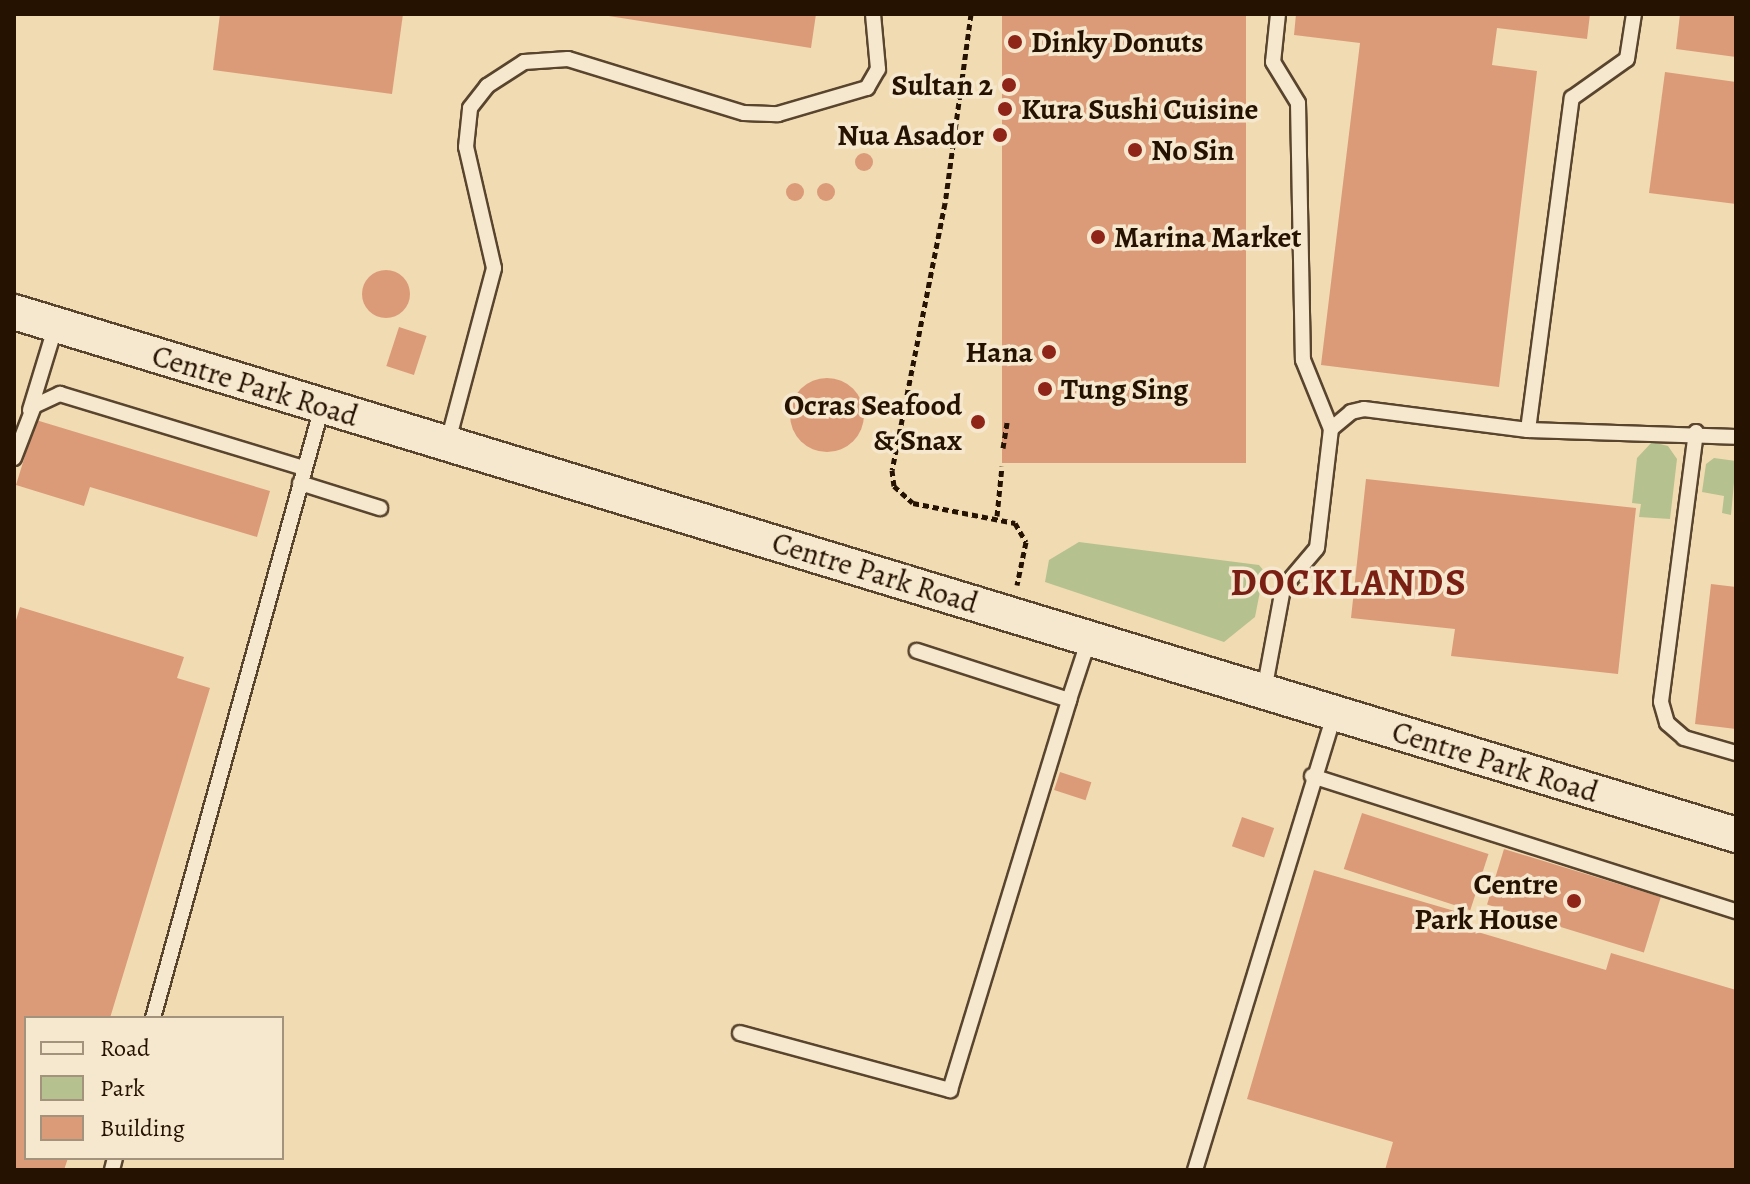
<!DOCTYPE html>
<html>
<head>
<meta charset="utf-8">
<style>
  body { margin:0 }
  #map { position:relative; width:1750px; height:1184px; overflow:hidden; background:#f1dbb3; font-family:Alegreya,serif }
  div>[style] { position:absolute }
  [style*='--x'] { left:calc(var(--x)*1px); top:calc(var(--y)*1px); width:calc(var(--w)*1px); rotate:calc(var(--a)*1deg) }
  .green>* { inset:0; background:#b6c190 }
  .building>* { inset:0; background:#db9b78; transform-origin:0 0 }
  .round { border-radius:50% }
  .path>* { height:5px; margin-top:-2.5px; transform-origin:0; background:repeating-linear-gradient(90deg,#261201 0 6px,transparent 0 10px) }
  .roads { filter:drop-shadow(2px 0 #59442e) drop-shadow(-2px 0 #59442e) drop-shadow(0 2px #59442e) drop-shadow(0 -2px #59442e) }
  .service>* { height:14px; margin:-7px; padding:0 7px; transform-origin:7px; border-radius:7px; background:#f6e8ce }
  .tertiary>* { height:34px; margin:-17px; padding:0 17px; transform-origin:17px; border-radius:17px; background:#f6e8ce }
  .dots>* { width:22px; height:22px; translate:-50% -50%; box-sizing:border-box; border:4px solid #f6e8ce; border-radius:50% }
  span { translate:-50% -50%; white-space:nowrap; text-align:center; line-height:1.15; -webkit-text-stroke:7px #f6e8ce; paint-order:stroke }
  .poi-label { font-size:30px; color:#261201; font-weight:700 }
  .left { translate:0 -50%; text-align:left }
  .right { translate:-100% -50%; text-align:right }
  .street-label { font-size:30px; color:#261201 }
  .district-label { font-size:38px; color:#7a1f14; font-weight:700; letter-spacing:2px }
  .frame { position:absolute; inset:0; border:16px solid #261201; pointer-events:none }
  .legend { position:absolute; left:24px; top:1016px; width:260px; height:144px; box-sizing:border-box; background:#f6e8ce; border:2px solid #a3927c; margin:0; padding:10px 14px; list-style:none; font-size:24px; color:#261201 }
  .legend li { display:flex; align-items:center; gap:16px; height:40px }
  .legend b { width:40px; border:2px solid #a3927c }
</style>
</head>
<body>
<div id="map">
  <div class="green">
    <i style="clip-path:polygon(1652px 442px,1668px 446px,1677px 459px,1670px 519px,1639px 517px,1641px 504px,1632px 503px,1637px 458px)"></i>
    <i style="clip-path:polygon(1714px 458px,1736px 461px,1731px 515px,1722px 513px,1724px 496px,1702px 492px,1706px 464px)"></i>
    <i style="clip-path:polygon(1079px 542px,1259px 565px,1264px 571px,1255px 617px,1224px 642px,1045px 582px,1049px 560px)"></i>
  </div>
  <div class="building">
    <i style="clip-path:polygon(220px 14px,403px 14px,392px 94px,213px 70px)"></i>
    <i style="clip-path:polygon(596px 14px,816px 14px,811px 48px)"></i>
    <i style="left:1002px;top:14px;width:244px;height:449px"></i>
    <i style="clip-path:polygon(1296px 14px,1590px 14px,1587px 39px,1497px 28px,1492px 65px,1537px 71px,1499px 387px,1321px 365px,1360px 43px,1294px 35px)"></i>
    <i style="clip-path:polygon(1680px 14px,1736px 14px,1736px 57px,1676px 49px)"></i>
    <i style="clip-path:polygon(1665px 72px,1736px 82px,1736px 204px,1649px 193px)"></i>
    <i class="round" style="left:861px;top:129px;width:18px;height:18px"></i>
    <i class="round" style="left:855px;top:153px;width:18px;height:18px"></i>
    <i class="round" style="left:817px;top:183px;width:18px;height:18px"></i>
    <i class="round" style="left:786px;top:183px;width:18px;height:18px"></i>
    <i class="round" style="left:362px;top:270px;width:48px;height:48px"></i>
    <i style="left:399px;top:327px;width:29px;height:41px;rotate:18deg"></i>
    <i class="round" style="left:790px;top:378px;width:74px;height:74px"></i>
    <i style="clip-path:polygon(36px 420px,270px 491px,257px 537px,90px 487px,84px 506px,16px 485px)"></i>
    <i style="clip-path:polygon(1366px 479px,1636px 508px,1618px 674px,1451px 656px,1455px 629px,1351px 618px)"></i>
    <i style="clip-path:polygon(1711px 584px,1736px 587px,1736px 729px,1695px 724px)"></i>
    <i style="clip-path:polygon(20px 607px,184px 657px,177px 678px,210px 688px,110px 1018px,26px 1018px,26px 1158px,68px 1158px,64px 1170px,14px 1169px,14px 627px)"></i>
    <i style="left:1060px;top:772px;width:33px;height:19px;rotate:18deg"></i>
    <i style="left:1362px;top:813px;width:133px;height:59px;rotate:18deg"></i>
    <i style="left:1242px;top:817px;width:34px;height:31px;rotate:19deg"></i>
    <i style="left:1504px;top:849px;width:164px;height:58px;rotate:17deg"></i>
    <i style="clip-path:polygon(1314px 870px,1458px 912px,1454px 925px,1606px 970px,1611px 953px,1736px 990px,1736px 1170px,1385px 1170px,1393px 1142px,1247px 1099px)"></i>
  </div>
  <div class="path">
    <i style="--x:971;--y:14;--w:191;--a:97.8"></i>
    <i style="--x:945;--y:203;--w:272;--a:101.2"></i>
    <i style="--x:892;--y:470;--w:16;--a:83"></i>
    <i style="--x:894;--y:486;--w:25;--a:42"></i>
    <i style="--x:913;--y:503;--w:104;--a:11.1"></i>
    <i style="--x:1015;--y:523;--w:22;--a:60"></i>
    <i style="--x:1026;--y:542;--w:44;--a:101.8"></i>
    <i style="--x:1003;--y:448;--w:26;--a:-81"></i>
    <i style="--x:997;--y:516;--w:50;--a:-84.3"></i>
  </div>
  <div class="roads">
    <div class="service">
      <i style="--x:1278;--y:14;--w:48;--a:95.9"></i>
      <i style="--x:1273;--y:62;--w:48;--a:58.6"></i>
      <i style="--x:1298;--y:103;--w:257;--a:88.9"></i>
      <i style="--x:1303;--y:360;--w:74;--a:67.9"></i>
      <i style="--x:1331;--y:429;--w:26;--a:-40"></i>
      <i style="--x:1351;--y:412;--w:13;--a:-13"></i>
      <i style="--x:1364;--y:409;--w:165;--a:7.3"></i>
      <i style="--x:1528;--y:430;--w:335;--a:-82.5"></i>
      <i style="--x:1572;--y:98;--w:67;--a:-35.3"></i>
      <i style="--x:1627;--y:59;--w:46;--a:-81.2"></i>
      <i style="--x:30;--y:410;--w:89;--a:-73"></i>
      <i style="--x:1528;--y:430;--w:208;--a:1.9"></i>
      <i style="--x:1696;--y:432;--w:272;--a:97.4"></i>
      <i style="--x:1661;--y:702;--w:22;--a:74"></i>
      <i style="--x:1667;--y:723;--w:23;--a:41"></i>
      <i style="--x:1684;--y:738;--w:54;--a:16.1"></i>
      <i style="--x:447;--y:445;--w:183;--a:-75.1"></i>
      <i style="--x:494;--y:268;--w:124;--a:-103"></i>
      <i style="--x:466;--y:147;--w:39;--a:-84"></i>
      <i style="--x:470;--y:108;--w:28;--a:-52"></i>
      <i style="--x:487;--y:86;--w:44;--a:-33"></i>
      <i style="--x:524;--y:62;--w:44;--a:-3.9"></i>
      <i style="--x:568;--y:59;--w:184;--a:17.1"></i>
      <i style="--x:744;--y:113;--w:34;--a:2"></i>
      <i style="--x:778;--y:114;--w:93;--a:-16.3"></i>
      <i style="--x:867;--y:88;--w:22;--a:-60"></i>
      <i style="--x:878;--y:69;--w:55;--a:-95.2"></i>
      <i style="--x:14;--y:458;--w:56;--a:-69"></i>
      <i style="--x:34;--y:406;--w:29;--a:-25"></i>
      <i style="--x:60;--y:394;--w:255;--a:16.9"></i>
      <i style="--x:300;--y:483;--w:84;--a:17.4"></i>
      <i style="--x:1264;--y:691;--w:105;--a:-79.5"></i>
      <i style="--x:1283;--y:588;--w:52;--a:-49.6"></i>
      <i style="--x:1317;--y:548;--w:120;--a:-83.3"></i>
      <i style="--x:1069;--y:700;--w:64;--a:-71.8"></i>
      <i style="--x:1312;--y:776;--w:445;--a:17.7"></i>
      <i style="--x:153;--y:1018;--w:634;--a:-74.54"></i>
      <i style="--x:740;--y:1033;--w:218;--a:15.2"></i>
      <i style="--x:950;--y:1090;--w:408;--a:-73"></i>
      <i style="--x:1069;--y:700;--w:160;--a:-162.1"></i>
      <i style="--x:112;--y:1170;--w:12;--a:-76"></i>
      <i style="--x:1195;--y:1170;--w:477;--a:-73"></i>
    </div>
    <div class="tertiary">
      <i style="--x:14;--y:312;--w:1800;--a:16.89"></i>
    </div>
  </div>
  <div class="dots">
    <i style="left:1015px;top:42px;background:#8f2418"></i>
    <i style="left:1009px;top:85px;background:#8f2418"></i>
    <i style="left:1005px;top:109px;background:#8f2418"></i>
    <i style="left:1000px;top:135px;background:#8f2418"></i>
    <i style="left:1135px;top:150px;background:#8f2418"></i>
    <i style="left:1098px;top:237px;background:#8f2418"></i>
    <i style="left:1049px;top:352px;background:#8f2418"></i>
    <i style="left:1045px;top:389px;background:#8f2418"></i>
    <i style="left:978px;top:422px;background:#8f2418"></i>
    <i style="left:1574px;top:901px;background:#8f2418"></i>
  </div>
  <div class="poi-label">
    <span class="left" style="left:1031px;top:42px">Dinky Donuts</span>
    <span class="right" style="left:993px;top:85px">Sultan 2</span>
    <span class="left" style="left:1021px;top:109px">Kura Sushi Cuisine</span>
    <span class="right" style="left:984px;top:135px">Nua Asador</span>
    <span class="left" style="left:1151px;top:150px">No Sin</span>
    <span class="left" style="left:1114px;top:237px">Marina Market</span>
    <span class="right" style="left:1033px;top:352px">Hana</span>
    <span class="left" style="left:1061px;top:389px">Tung Sing</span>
    <span class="right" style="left:962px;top:422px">Ocras Seafood<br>&amp; Snax</span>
    <span class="right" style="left:1558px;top:901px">Centre<br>Park House</span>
  </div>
  <div class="street-label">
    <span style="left:255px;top:386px;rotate:17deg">Centre Park Road</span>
    <span style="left:875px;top:573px;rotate:17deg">Centre Park Road</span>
    <span style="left:1495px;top:762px;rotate:17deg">Centre Park Road</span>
  </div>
  <div class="district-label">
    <span style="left:1349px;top:583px">DOCKLANDS</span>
  </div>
  <div class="frame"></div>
  <ul class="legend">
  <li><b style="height:10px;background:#f6e8ce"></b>Road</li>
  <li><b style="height:22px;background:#b6c190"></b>Park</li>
  <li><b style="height:22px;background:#db9b78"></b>Building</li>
  </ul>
</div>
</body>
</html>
